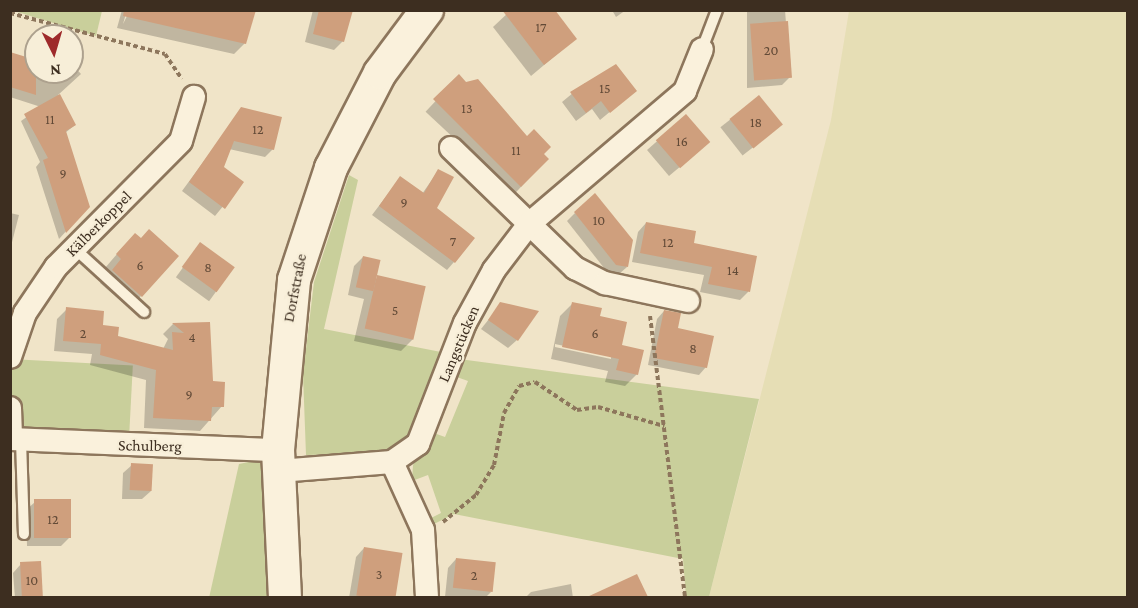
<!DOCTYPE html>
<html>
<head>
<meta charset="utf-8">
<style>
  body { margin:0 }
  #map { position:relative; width:1138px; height:608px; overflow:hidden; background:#f0e4c8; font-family:"Crimson Pro",serif }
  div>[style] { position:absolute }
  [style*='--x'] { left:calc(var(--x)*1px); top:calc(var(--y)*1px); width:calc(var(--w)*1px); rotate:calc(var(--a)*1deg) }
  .farmland>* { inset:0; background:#e6deb5 }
  .green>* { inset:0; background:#c9cf9b; transform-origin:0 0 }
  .shadow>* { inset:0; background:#0003; transform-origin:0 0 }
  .building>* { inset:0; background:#cf9f7d; transform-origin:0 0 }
  .path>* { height:4px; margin-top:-2px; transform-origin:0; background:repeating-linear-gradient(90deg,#8d765c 0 4.5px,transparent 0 7.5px) }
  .roads { filter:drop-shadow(2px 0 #8d765c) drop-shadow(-2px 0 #8d765c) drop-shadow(0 2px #8d765c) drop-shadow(0 -2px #8d765c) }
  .lane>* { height:10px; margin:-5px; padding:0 5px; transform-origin:5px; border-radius:5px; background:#faf1dc }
  .street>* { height:22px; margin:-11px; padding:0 11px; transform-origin:11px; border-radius:11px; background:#faf1dc }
  .secondary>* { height:32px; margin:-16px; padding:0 16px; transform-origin:16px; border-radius:16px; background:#faf1dc }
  span { translate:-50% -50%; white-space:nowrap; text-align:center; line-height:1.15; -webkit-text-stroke:4.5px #f7eed8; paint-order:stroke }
  .number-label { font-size:14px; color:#624a37 }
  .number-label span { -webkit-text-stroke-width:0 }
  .street-label { font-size:16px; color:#3d2e20 }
  .frame { position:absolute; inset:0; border:12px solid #3d2e20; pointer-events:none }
  .north { position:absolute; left:24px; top:24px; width:60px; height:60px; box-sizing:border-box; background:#f7eed8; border:2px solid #ada18e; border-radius:50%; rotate:175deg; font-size:16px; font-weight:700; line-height:24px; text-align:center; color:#3d2e20 }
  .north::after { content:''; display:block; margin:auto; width:21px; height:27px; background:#9e2a2b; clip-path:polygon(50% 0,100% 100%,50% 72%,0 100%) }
</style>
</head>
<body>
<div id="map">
  <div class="farmland">
    <i style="clip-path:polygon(849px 11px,1127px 11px,1127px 597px,709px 597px,831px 120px)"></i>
  </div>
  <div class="green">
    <i style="clip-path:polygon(11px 10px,102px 10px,102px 11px,96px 36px)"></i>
    <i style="clip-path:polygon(349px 175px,358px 180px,324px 329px,441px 352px,412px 437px,390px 453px,306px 455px,303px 374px,314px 282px)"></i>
    <i style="left:10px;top:359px;width:123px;height:80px;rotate:3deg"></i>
    <i style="clip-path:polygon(459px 359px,759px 399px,709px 597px,686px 597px,683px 559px,454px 514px,430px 526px,427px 520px,441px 513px,428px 475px,412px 481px,413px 465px,431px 432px,445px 437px,468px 381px,454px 376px)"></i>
    <i style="clip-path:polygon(264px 459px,274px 597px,209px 598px,239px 464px)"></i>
  </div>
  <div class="shadow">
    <i style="clip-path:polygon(122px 10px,127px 10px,123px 24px,130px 10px,245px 43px,234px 54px,117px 28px)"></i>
    <i style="clip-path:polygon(313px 10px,351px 10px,343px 41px,334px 50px,305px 42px)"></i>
    <i style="clip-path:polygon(511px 10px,575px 39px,531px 76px,493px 27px)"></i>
    <i style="clip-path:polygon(612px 10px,626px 10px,616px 17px)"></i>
    <i style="clip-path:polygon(747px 10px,785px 10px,790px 77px,782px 85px,747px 88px)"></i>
    <i style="clip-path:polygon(36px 40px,36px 72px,72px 72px,72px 64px,81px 74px,58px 95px,75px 125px,65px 133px,88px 207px,59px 239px,36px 167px,40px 162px,21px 121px,41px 107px,10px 97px,10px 53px,30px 60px)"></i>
    <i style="left:459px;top:76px;width:121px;height:49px;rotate:43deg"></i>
    <i style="clip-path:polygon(585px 83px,588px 88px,635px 91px,600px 120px,592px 109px,576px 121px,562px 102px)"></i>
    <i style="left:759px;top:97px;width:36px;height:49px;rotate:52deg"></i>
    <i style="clip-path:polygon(242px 109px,273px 149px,265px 157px,229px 149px,222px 168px,242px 183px,215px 216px,182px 191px)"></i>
    <i style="clip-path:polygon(686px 116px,700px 150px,669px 176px,647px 150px)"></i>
    <i style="clip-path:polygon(438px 171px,435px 209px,454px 262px,447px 270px,372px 215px,400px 178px,422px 194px)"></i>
    <i style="clip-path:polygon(10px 213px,19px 215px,10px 250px)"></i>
    <i style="clip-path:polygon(575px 213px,627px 267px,619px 274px,608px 273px,567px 221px)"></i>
    <i style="clip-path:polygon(646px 223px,692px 244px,756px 257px,748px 292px,740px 300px,700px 292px,704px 275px,632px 262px,638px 232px)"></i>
    <i style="left:200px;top:244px;width:41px;height:41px;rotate:36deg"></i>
    <i style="clip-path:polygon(123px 247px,141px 296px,129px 308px,100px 283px,110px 272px,105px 268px)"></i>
    <i style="clip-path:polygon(363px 257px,413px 339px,401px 351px,354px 341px,364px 299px,348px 295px,354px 266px)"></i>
    <i style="clip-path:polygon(501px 304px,517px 340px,508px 348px,481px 329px)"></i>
    <i style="clip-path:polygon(evenodd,572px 304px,598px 317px,620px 346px,637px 374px,625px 386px,605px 382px,608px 371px,551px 359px,560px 316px,572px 304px,555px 344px,611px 356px,611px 359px,555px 347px,555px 344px)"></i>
    <i style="clip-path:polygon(67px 309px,117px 337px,163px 349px,168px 339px,163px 334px,173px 324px,209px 323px,211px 383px,222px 406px,200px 431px,144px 428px,146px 380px,90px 365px,92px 354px,54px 351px,57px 319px)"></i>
    <i style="clip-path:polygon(664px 311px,706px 367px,699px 375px,648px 365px,657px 319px)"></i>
    <i style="clip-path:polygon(132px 465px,151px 491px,142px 499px,122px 499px,123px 473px)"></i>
    <i style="clip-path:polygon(35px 502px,70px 537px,61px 546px,27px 546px,26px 510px)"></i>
    <i style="clip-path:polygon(364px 548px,401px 554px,393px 598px,349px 598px,356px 557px)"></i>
    <i style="clip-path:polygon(456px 559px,491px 592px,485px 598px,445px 597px,448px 568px)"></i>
    <i style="clip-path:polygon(39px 563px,42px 598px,15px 598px,13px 573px,21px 564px)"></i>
    <i style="clip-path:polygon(636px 576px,646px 598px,591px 598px)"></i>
    <i style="clip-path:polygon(571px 584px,573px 598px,525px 598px,531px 592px)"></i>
  </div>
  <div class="building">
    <i style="clip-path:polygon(124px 10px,256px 10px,246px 44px,123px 16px)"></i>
    <i style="clip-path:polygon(319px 10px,353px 10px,344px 42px,313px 34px)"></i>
    <i style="clip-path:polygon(502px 10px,555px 10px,577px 39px,544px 65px)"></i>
    <i style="left:788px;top:21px;width:57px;height:38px;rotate:86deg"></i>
    <i style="clip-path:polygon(10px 52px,36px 60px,36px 95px,10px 87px)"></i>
    <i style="clip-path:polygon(616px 64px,637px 91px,610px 113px,601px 101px,586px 113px,570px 92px)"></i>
    <i style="clip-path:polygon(459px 74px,466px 82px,478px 79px,527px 136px,534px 129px,551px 147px,544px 154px,549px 159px,521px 187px,433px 99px)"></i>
    <i style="clip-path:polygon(60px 94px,76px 125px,66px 131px,90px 207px,66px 233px,43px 160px,48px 158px,24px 114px)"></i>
    <i style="left:759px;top:95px;width:38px;height:38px;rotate:51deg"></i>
    <i style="clip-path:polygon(241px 107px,282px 117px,274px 150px,234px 141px,224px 167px,244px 182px,225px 209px,189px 182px)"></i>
    <i style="left:686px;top:114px;width:37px;height:40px;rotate:49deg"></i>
    <i style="clip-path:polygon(438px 169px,454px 177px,437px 208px,475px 238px,455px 263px,379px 206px,400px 176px,424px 193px)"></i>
    <i style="clip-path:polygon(595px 193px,633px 240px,628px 267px,616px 265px,574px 212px)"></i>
    <i style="clip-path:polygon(646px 222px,696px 231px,694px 243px,757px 256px,750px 292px,708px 284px,712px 267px,640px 253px)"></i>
    <i style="clip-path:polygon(149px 229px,179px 256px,142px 297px,112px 270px,121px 259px,116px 254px,135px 233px,141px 238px)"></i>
    <i style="left:200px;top:242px;width:43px;height:31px;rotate:36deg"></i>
    <i style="left:363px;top:256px;width:18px;height:32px;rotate:13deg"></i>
    <i style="left:377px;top:275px;width:50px;height:55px;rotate:13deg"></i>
    <i style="clip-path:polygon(500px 302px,539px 311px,518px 341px,488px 320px)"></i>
    <i style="clip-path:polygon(572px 302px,602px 308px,600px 316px,627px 322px,622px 345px,644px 350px,638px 375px,616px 370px,619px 359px,562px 347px)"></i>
    <i style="clip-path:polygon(66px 307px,104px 311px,103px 325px,119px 327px,118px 336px,173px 350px,172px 332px,184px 333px,172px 323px,210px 322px,213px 381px,225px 382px,224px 407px,212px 407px,211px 421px,153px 418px,156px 370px,100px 355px,101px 344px,63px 341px)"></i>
    <i style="clip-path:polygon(664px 310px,681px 313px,678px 328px,714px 336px,707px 368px,654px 358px)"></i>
    <i style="left:131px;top:463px;width:22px;height:27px;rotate:3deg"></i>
    <i style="left:71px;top:499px;width:39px;height:37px;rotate:90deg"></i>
    <i style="left:364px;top:547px;width:39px;height:49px;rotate:9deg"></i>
    <i style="left:456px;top:558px;width:40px;height:30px;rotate:6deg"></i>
    <i style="left:41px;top:561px;width:36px;height:21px;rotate:87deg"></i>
    <i style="clip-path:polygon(637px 574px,648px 597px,587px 597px)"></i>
  </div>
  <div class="path">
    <i style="--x:10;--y:13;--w:160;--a:14.8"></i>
    <i style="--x:165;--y:54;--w:30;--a:56"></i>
    <i style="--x:650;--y:316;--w:284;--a:82.9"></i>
    <i style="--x:443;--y:522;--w:43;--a:-39.3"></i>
    <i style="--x:476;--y:495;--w:35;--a:-59"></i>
    <i style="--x:494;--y:465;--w:53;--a:-79.1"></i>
    <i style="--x:504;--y:413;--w:31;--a:-61"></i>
    <i style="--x:519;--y:386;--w:16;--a:-14"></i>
    <i style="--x:535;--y:382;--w:50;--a:33.7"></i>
    <i style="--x:577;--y:410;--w:21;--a:-8"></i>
    <i style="--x:598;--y:407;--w:69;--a:16.1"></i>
  </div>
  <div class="roads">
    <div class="lane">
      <i style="--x:702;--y:49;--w:42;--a:-69"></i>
      <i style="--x:74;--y:248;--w:95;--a:42.4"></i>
      <i style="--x:21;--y:440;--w:94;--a:88.2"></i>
    </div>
    <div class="street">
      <i style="--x:451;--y:148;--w:173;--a:44.1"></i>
      <i style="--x:575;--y:268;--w:34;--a:27"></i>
      <i style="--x:605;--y:283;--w:85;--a:12.2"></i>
      <i style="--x:10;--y:357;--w:46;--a:-71.2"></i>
      <i style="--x:25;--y:313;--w:55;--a:-56"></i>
      <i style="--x:56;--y:267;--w:177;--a:-45.2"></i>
      <i style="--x:181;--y:141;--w:46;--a:-73.5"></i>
      <i style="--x:10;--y:408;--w:31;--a:88"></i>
      <i style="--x:10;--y:439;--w:268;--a:2.4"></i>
      <i style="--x:392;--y:462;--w:75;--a:65.5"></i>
      <i style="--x:423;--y:530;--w:68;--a:86.6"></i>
      <i style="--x:279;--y:471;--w:113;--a:-4.6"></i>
      <i style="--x:392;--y:462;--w:32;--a:-35"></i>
      <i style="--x:418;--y:444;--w:130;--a:-68.8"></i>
      <i style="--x:465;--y:323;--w:60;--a:-61.3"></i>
      <i style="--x:494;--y:270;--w:58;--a:-52.7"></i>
      <i style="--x:529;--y:224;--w:205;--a:-40.4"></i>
      <i style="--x:685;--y:91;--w:45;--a:-68"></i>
    </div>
    <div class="secondary">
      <i style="--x:285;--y:598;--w:148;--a:-92.7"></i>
      <i style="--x:278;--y:450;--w:171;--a:-84.6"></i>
      <i style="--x:294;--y:280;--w:118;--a:-71.7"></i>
      <i style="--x:331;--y:168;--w:107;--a:-62.7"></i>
      <i style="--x:380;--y:73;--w:79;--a:-53.3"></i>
    </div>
  </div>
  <div class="number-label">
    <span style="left:541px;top:27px">17</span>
    <span style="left:771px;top:50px">20</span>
    <span style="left:605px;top:88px">15</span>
    <span style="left:467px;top:108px">13</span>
    <span style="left:50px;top:119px">11</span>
    <span style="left:756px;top:122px">18</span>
    <span style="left:258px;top:129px">12</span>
    <span style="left:682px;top:141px">16</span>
    <span style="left:516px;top:150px">11</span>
    <span style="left:63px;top:173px">9</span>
    <span style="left:404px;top:202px">9</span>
    <span style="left:599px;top:220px">10</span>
    <span style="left:453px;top:241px">7</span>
    <span style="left:668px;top:242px">12</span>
    <span style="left:140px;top:265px">6</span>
    <span style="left:208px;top:267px">8</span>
    <span style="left:733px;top:270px">14</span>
    <span style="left:395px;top:310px">5</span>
    <span style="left:83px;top:333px">2</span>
    <span style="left:595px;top:333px">6</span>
    <span style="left:192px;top:337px">4</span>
    <span style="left:693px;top:348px">8</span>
    <span style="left:189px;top:394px">9</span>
    <span style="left:53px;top:519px">12</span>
    <span style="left:379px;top:574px">3</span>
    <span style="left:474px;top:575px">2</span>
    <span style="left:32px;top:580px">10</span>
  </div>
  <div class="street-label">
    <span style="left:99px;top:224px;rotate:-45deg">Kälberkoppel</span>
    <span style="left:295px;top:288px;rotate:-79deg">Dorfstraße</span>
    <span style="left:459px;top:344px;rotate:-67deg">Langstücken</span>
    <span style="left:150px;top:446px;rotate:1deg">Schulberg</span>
  </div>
  <div class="frame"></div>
  <div class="north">N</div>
</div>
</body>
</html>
